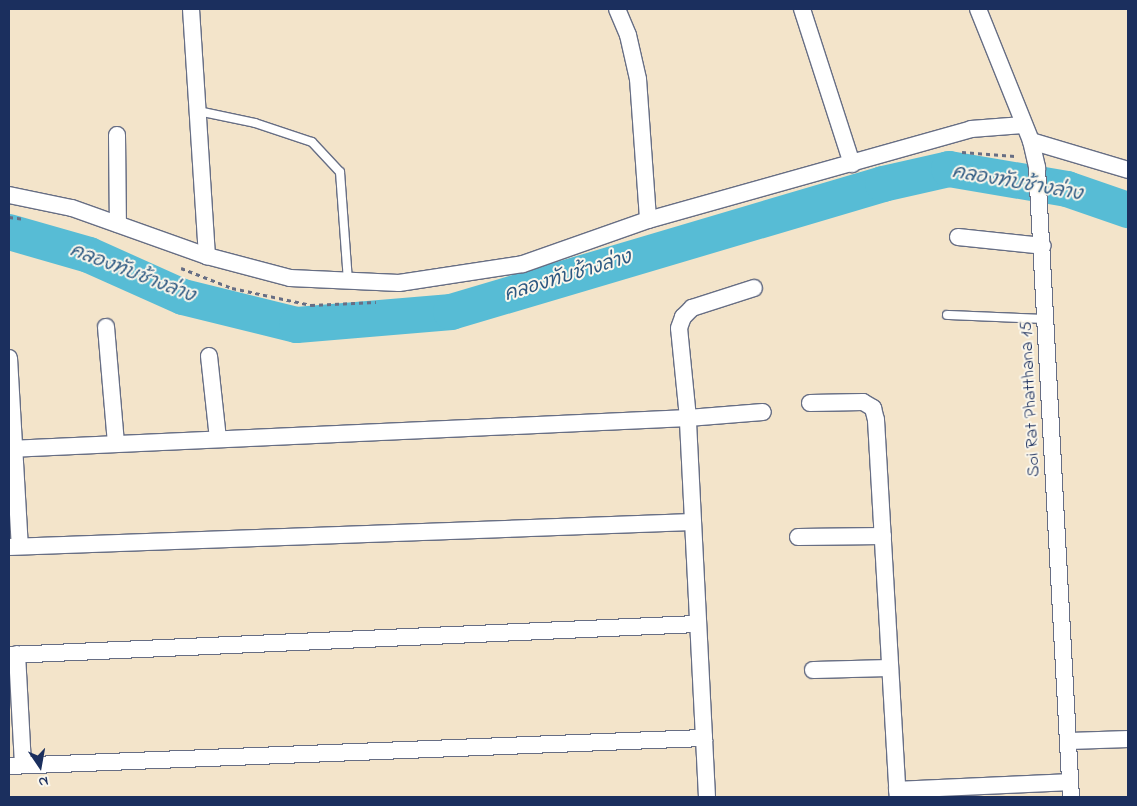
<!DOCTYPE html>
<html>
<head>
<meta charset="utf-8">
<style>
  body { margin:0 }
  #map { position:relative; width:1137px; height:806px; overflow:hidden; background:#f3e4ca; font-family:"Indie Flower","Playpen Sans Thai",sans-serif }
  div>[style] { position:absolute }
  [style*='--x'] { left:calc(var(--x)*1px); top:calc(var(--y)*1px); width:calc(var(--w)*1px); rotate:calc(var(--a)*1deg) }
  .river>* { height:36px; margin:-18px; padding:0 18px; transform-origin:18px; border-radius:18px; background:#57bcd5 }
  .path>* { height:3px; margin-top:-1.5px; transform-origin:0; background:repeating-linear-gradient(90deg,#676e84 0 4px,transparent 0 8px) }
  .roads { filter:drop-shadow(1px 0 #676e84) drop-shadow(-1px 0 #676e84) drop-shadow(0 1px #676e84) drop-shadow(0 -1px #676e84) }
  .lane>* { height:8px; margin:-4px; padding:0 4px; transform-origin:4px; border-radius:4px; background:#fff }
  .street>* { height:16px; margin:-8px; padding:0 8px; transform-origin:8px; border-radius:8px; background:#fff }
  span { translate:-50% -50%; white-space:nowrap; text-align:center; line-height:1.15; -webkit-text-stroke:4px #fbf7ec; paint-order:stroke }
  .street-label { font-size:18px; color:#1b2f5e }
  .water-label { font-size:19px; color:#2d5982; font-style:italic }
  .frame { position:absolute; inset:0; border:10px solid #1b2f5e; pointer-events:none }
  .north { position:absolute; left:15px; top:741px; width:50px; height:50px; -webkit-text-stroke:4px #fbf7ec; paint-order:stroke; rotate:168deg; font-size:14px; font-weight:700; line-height:20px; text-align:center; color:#1b2f5e }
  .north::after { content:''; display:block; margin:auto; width:18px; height:22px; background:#1b2f5e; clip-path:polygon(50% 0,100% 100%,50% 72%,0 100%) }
</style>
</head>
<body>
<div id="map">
  <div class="river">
    <i style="--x:9;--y:232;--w:83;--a:16"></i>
    <i style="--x:89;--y:255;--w:103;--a:24.1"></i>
    <i style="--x:183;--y:297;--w:117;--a:13.8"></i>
    <i style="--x:297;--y:325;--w:155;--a:-4.8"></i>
    <i style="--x:451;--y:312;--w:451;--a:-16.5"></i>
    <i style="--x:883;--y:184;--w:68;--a:-12.8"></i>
    <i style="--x:949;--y:169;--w:120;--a:9.6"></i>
    <i style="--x:1067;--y:189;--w:65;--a:19"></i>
  </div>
  <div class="path">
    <i style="--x:962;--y:152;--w:53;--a:4.3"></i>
    <i style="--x:9;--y:217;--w:16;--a:7"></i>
    <i style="--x:181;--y:268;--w:55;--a:21.4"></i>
    <i style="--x:232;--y:288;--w:81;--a:12.1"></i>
    <i style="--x:311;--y:305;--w:65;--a:-2.6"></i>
  </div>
  <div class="roads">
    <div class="lane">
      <i style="--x:198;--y:111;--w:58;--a:11.9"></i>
      <i style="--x:255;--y:123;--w:60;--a:18.4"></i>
      <i style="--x:312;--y:142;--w:41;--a:47"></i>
      <i style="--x:340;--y:172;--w:109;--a:85.8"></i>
      <i style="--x:947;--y:315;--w:99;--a:2.3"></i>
    </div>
    <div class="street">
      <i style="--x:191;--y:9;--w:248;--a:86.3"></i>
      <i style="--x:617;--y:9;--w:28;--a:67"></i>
      <i style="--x:628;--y:35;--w:45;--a:77.2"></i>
      <i style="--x:638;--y:79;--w:141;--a:85.9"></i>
      <i style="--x:802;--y:9;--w:163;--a:72.1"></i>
      <i style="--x:978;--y:9;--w:142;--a:68.1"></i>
      <i style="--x:1031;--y:141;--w:28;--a:77"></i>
      <i style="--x:1037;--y:168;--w:630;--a:86.91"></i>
      <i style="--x:117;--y:135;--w:89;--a:89.4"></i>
      <i style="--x:1031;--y:141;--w:101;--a:16.6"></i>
      <i style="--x:9;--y:195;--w:64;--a:11.7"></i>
      <i style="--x:72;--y:208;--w:143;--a:19.6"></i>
      <i style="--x:207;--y:256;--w:86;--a:14.8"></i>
      <i style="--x:290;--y:278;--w:109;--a:2.6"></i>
      <i style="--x:399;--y:283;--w:125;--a:-8.7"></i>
      <i style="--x:523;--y:264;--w:133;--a:-19.4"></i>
      <i style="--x:648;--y:220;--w:336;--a:-15.7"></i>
      <i style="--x:971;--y:129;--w:52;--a:-4.4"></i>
      <i style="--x:958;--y:237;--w:85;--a:6"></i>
      <i style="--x:106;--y:327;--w:117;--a:85.1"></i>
      <i style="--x:209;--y:356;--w:83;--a:83.8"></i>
      <i style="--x:9;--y:358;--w:188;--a:86.7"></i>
      <i style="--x:810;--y:403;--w:53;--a:-1.1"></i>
      <i style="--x:863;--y:402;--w:12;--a:31"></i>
      <i style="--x:873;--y:408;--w:12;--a:76"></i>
      <i style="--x:876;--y:420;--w:378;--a:86.7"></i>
      <i style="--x:9;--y:449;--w:680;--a:-2.61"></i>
      <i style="--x:688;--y:418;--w:75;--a:-4.6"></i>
      <i style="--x:798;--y:537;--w:85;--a:-0.7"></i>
      <i style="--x:9;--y:547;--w:684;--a:-2.09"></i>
      <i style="--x:17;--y:654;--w:111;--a:86.9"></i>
      <i style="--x:9;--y:655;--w:690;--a:-2.58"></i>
      <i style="--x:813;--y:670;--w:77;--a:-1.5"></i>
      <i style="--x:1070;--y:741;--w:58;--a:-2"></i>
      <i style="--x:9;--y:766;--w:696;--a:-2.31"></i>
      <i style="--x:897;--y:790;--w:173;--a:-2.6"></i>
      <i style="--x:707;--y:797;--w:379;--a:-92.9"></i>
      <i style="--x:688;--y:418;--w:90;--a:-95.7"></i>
      <i style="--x:679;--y:328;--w:12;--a:-70"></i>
      <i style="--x:683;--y:317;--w:13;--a:-45"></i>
      <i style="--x:692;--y:308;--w:65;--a:-17.9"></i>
    </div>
  </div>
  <div class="street-label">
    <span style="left:1031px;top:399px;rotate:-93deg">Soi Rat Phatthana 15</span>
  </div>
  <div class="water-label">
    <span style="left:1017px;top:184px;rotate:10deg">คลองทับช้างล่าง</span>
    <span style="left:132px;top:274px;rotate:21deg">คลองทับช้างล่าง</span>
    <span style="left:568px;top:277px;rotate:-17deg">คลองทับช้างล่าง</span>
  </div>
  <div class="frame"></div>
  <div class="north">N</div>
</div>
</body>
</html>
